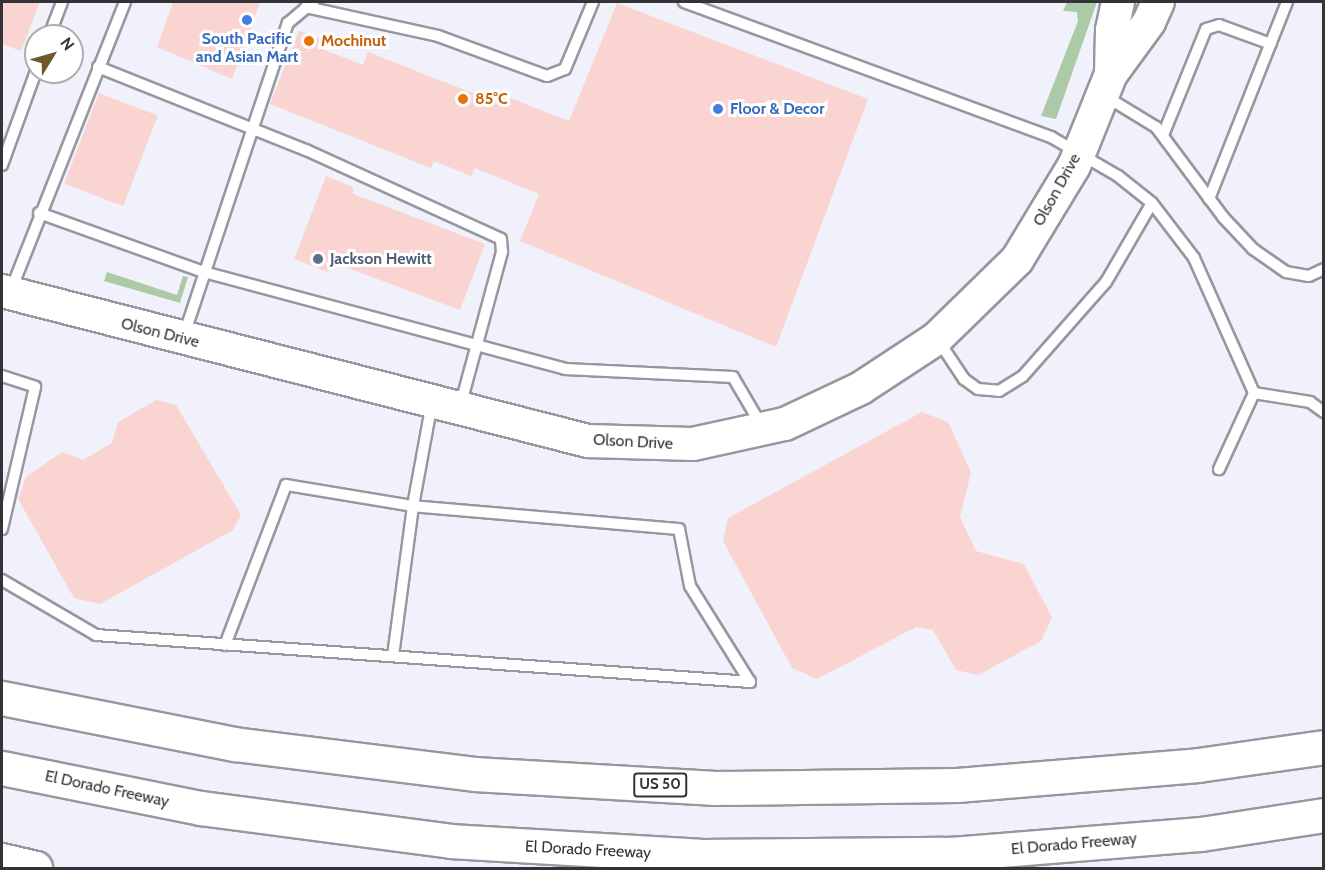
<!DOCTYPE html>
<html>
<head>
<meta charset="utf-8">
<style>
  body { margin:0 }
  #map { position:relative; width:1325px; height:870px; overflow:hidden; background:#f0f1fb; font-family:Cabin,sans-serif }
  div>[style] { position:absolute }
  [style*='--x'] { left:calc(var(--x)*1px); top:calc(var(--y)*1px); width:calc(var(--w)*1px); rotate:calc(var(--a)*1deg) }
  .green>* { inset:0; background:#adcaa8 }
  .building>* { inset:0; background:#fad4d0; transform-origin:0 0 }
  .roads { filter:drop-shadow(2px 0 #96979f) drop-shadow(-2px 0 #96979f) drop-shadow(0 2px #96979f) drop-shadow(0 -2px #96979f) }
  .lane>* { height:10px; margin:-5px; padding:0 5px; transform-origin:5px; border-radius:5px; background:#fff }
  .secondary>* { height:32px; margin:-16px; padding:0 16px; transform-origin:16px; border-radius:16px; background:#fff }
  .highway>* { height:33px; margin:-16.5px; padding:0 16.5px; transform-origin:16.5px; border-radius:16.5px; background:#fff }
  .dots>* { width:16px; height:16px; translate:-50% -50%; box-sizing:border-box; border:3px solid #fff; border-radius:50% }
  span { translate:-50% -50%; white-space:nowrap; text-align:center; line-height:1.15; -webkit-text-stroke:6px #fff; paint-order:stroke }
  .shield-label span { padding:2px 4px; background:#fff; border:2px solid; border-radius:4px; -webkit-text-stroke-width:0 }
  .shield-label { font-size:15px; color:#343438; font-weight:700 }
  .shop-label { font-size:16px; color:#366cbe; font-weight:700 }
  .left { translate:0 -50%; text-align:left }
  .food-label { font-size:16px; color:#c56008; font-weight:700 }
  .street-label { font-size:16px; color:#343438 }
  .service-label { font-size:16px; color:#4e5e75; font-weight:700 }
  .frame { position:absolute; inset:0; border:3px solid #343438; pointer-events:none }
  .north { position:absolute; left:24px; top:24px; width:60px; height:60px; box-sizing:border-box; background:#fff; border:2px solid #aeaeaf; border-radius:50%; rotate:53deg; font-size:16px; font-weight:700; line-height:24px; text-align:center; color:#343438 }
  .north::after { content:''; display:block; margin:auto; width:21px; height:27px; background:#705829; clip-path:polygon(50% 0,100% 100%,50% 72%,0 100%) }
</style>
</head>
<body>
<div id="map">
  <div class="green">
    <i style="clip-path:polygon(1067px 2px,1097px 2px,1056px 119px,1041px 116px,1078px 21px,1077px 12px,1063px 11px)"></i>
    <i style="clip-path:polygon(107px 272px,177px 295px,183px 276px,188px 277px,180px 303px,104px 281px)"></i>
  </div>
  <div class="building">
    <i style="clip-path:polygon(2px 2px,40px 2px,21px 51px,2px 44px)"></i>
    <i style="clip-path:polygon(173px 2px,260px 2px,232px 79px,157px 47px)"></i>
    <i style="clip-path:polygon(617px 3px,868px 99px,776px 347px,520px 241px,539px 194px,475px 168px,471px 176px,434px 161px,431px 168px,270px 104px,299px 31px,320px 39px,317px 47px,363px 65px,368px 52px,485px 98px,489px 90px,569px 121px)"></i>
    <i style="left:99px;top:93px;width:63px;height:97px;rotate:21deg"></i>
    <i style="clip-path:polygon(326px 176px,353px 187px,353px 194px,485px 244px,460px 310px,332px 262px,328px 272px,294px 259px)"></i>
    <i style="clip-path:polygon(156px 400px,176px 405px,241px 515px,233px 530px,100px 604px,74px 598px,18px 499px,26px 477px,62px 452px,83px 460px,112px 443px,118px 422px)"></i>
    <i style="clip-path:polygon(922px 412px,948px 422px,971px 472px,960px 517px,976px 551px,1024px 564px,1052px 618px,1041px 641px,978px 675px,956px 670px,933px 630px,916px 627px,817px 679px,792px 668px,723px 541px,728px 518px)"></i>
  </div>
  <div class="roads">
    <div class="lane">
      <i style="--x:684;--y:2;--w:391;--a:20.2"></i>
      <i style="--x:1051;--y:137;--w:78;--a:30.2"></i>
      <i style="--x:1118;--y:176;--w:43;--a:38.5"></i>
      <i style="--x:1152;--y:203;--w:69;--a:52.6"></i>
      <i style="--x:1194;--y:258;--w:148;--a:66"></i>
      <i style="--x:1254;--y:393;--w:84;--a:114.7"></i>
      <i style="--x:306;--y:7;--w:135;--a:12.4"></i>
      <i style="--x:438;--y:36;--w:116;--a:20.2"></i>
      <i style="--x:547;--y:76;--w:19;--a:-21"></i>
      <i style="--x:565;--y:69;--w:73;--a:-67.3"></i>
      <i style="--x:49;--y:36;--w:36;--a:-69"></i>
      <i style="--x:98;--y:67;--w:224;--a:21.8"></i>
      <i style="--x:306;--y:150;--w:214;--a:24.5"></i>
      <i style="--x:501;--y:239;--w:13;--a:86"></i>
      <i style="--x:502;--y:252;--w:161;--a:105.2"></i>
      <i style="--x:1105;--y:96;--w:60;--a:31.3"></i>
      <i style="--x:1156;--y:127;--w:112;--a:53.3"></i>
      <i style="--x:1223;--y:217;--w:44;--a:46.8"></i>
      <i style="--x:1253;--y:249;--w:40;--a:34.9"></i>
      <i style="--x:1286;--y:272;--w:23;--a:10"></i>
      <i style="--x:1309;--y:276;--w:17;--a:-25"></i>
      <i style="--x:1163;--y:135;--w:114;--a:-67.9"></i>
      <i style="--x:1206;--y:29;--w:14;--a:-17"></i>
      <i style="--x:1219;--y:25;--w:55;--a:20.1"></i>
      <i style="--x:2;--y:165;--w:100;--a:-70.1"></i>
      <i style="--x:1209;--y:199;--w:212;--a:-68.4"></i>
      <i style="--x:39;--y:213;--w:175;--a:19.7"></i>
      <i style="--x:204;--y:272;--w:374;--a:15"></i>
      <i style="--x:565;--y:369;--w:168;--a:2.7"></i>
      <i style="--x:733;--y:377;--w:56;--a:59.7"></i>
      <i style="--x:11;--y:290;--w:310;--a:-68.4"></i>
      <i style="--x:184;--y:335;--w:329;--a:-71.6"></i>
      <i style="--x:288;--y:23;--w:33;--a:-40"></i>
      <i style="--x:938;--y:340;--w:47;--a:56.3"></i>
      <i style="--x:964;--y:379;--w:17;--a:36"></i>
      <i style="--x:978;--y:389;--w:21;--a:5"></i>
      <i style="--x:999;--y:391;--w:28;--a:-32"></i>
      <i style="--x:1023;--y:376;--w:125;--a:-48.6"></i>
      <i style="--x:1106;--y:282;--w:91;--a:-59.8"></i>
      <i style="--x:2;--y:376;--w:35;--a:18"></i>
      <i style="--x:35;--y:387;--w:146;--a:103.1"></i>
      <i style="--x:1254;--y:393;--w:57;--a:9.1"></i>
      <i style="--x:1310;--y:402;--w:17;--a:36"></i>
      <i style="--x:2;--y:580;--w:109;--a:30.3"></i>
      <i style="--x:96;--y:635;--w:656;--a:4.11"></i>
      <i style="--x:750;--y:682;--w:113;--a:-122"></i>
      <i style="--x:690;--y:586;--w:58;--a:-100.9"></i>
      <i style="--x:679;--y:529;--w:267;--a:-175.1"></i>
      <i style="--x:413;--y:506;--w:151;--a:97.6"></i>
      <i style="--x:225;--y:645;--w:171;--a:-69.1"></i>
      <i style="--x:286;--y:485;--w:129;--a:9.4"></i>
      <i style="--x:413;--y:506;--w:106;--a:-79.6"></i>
    </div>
    <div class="secondary">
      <i style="--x:1111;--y:74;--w:44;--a:-88.7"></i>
      <i style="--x:1112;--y:30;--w:29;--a:-78"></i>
      <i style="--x:2;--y:291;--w:605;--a:14.36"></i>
      <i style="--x:588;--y:441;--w:105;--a:1.6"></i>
      <i style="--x:693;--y:444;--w:94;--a:-12.3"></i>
      <i style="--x:785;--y:424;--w:84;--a:-25.3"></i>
      <i style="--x:861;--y:388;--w:91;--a:-33.3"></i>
      <i style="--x:937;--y:338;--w:112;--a:-44.3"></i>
      <i style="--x:1017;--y:260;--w:110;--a:-58.8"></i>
      <i style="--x:1074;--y:166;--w:99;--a:-68.1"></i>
      <i style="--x:1111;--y:74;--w:64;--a:-53.8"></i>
      <i style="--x:1149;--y:22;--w:22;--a:-66"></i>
      <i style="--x:2;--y:860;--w:35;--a:13"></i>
    </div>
    <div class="highway">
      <i style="--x:2;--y:698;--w:237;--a:11.2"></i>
      <i style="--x:234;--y:744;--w:242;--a:7.1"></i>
      <i style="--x:474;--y:774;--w:242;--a:3.3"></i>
      <i style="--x:716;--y:788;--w:241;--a:-0.7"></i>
      <i style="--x:957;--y:785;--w:242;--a:-4.7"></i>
      <i style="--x:1198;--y:765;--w:127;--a:-8.1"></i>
      <i style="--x:2;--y:768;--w:203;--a:11.4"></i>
      <i style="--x:201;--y:808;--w:251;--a:7.5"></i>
      <i style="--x:450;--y:841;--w:250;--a:3.4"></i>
      <i style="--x:700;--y:856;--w:251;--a:-0.5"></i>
      <i style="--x:951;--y:854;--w:251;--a:-4.6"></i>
      <i style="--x:1201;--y:834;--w:124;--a:-8.8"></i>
    </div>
  </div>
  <div class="dots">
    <i style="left:247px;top:20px;background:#3f7fe0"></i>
    <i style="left:309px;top:41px;background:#e8710a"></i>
    <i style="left:463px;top:99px;background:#e8710a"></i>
    <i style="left:718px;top:109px;background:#3f7fe0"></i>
    <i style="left:318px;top:259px;background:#5c6f8a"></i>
  </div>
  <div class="shield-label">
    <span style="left:660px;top:785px">US 50</span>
  </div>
  <div class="shop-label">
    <span style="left:247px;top:48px">South Pacific<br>and Asian Mart</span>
    <span class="left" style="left:730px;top:109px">Floor &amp; Decor</span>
  </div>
  <div class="food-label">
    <span class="left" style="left:321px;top:41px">Mochinut</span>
    <span class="left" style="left:475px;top:99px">85°C</span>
  </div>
  <div class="street-label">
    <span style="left:1057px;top:190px;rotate:-61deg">Olson Drive</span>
    <span style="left:160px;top:333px;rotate:14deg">Olson Drive</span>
    <span style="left:633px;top:442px;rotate:3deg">Olson Drive</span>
    <span style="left:107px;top:789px;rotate:12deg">El Dorado Freeway</span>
    <span style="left:1074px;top:844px;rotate:-5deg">El Dorado Freeway</span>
    <span style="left:588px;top:850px;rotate:3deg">El Dorado Freeway</span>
  </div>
  <div class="service-label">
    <span class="left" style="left:330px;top:259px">Jackson Hewitt</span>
  </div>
  <div class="frame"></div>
  <div class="north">N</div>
</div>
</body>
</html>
